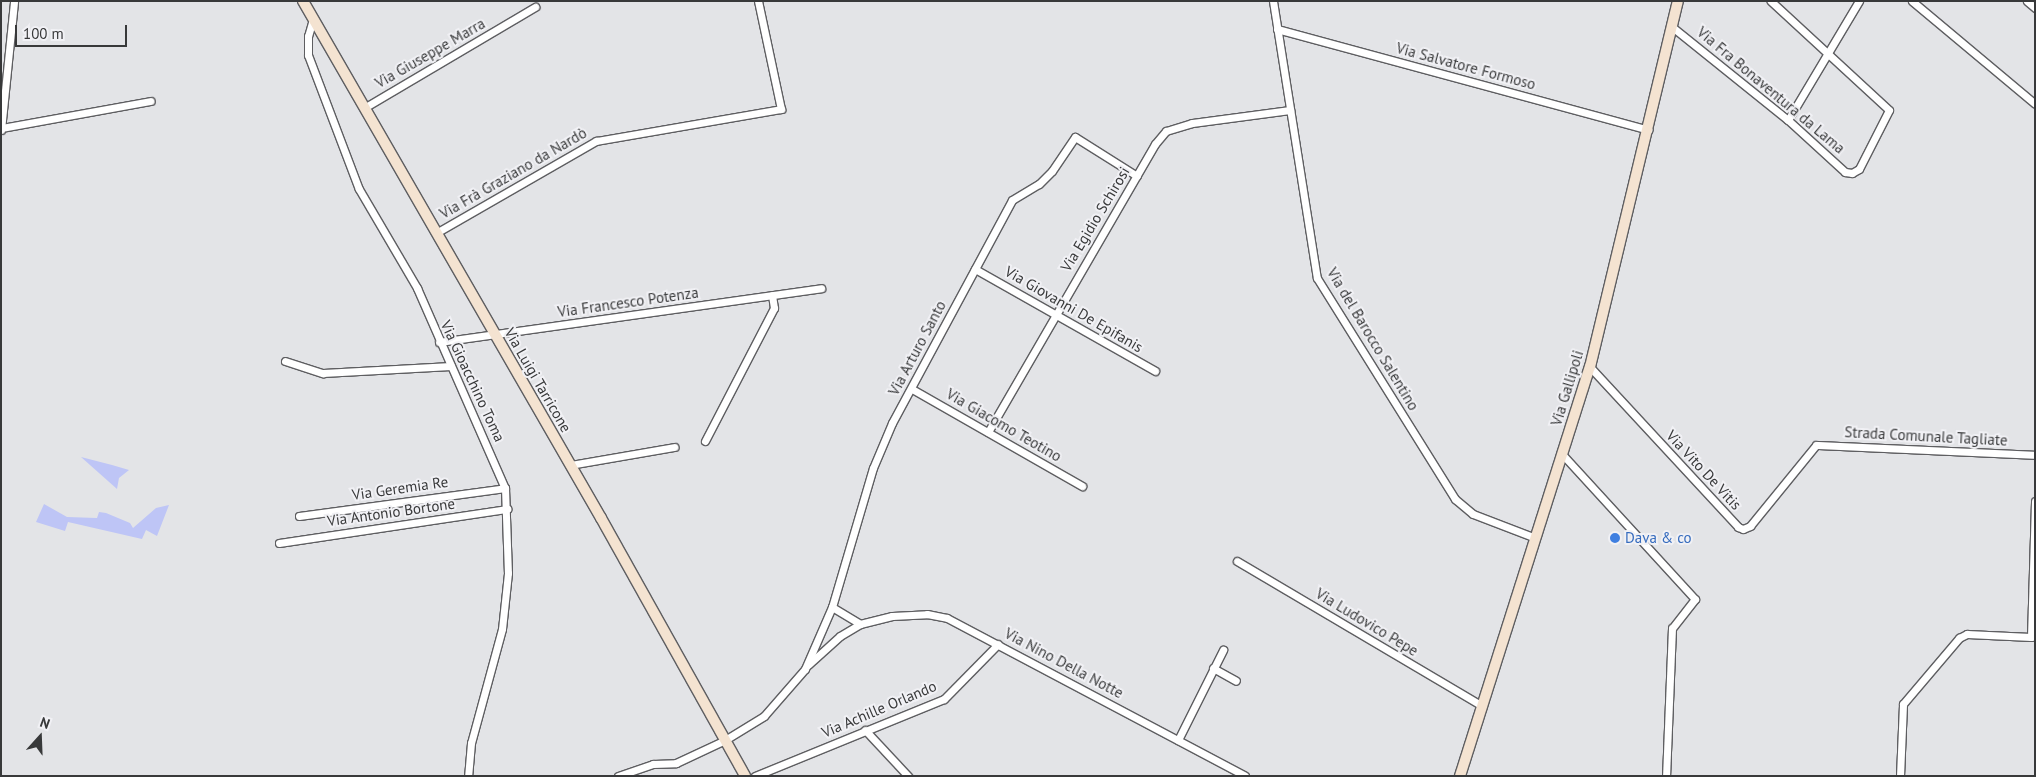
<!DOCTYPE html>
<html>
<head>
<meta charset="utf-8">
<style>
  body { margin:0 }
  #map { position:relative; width:2036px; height:777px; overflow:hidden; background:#e3e4e7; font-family:"PT Sans",sans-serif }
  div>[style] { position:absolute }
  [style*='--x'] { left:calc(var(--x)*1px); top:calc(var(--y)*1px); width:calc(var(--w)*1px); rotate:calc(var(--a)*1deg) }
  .green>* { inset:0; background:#bec5f6 }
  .roads { filter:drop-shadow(1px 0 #5e5e61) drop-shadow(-1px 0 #5e5e61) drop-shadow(0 1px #5e5e61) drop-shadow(0 -1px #5e5e61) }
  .minor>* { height:7px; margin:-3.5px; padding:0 3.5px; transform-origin:3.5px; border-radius:3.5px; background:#fff }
  .secondary>* { height:10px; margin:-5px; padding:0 5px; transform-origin:5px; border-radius:5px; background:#f4e3d1 }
  .dots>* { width:14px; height:14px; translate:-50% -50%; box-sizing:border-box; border:2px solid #f1f1f5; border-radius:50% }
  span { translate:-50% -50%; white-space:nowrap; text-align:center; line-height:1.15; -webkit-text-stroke:4px #f1f1f5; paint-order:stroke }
  .street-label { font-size:15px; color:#38393a }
  .shop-label { font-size:15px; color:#366cbe }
  .left { translate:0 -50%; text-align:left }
  .frame { position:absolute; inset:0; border:2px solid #38393a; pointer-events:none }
  .north { position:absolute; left:15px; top:712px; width:50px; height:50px; -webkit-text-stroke:4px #f1f1f5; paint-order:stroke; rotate:20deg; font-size:14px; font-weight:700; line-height:20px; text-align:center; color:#38393a }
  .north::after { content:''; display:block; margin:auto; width:18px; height:22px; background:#38393a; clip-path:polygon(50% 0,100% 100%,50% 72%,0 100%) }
  .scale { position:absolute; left:15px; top:25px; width:112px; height:22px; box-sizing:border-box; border:2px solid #38393a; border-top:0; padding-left:6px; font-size:15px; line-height:18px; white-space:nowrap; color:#38393a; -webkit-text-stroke:4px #f1f1f5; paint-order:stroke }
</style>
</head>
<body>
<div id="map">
  <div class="green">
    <i style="clip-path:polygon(81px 457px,112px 465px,129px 470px,119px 478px,117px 489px)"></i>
    <i style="clip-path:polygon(44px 504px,67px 517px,97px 518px,99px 512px,106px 513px,130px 523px,133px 528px,156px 508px,169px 505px,157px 536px,146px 530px,142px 539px,68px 522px,65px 531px,36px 522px)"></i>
  </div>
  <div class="roads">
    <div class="minor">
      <i style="--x:1273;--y:1;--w:280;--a:81"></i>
      <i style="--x:1317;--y:278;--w:261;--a:58"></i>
      <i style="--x:1455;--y:499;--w:23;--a:40"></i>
      <i style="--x:1473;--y:514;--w:67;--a:20.9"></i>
      <i style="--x:1912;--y:1;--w:160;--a:39.9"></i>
      <i style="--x:2027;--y:1;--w:11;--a:41"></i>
      <i style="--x:313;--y:19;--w:18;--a:106"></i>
      <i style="--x:308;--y:36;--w:19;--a:90"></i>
      <i style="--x:308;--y:55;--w:143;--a:69.2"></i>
      <i style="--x:359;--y:189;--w:115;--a:59.6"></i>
      <i style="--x:417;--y:288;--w:219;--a:66.3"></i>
      <i style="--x:505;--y:488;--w:85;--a:88"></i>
      <i style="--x:508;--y:573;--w:56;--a:96.1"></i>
      <i style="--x:502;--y:629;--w:118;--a:105.2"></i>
      <i style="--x:471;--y:743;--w:33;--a:95"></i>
      <i style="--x:1671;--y:26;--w:150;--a:38.8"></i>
      <i style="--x:1788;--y:120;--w:77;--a:42.4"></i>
      <i style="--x:1845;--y:172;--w:7;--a:8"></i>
      <i style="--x:1852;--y:173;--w:8;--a:-30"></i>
      <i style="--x:1859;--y:169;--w:66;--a:-63"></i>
      <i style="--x:1889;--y:110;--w:161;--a:-137.3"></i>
      <i style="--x:1277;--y:29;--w:385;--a:15.2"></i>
      <i style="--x:364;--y:108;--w:199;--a:-30.6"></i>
      <i style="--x:1788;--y:120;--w:139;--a:-59.2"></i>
      <i style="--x:2;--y:128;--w:151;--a:-10.3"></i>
      <i style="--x:1;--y:130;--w:130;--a:-84.2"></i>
      <i style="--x:436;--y:233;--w:185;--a:-29.9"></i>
      <i style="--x:596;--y:141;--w:188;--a:-9.8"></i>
      <i style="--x:781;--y:109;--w:110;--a:-102"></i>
      <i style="--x:975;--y:269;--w:207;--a:29.5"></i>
      <i style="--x:439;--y:342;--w:386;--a:-8"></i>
      <i style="--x:285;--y:361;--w:40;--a:18"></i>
      <i style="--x:323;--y:373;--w:128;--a:-3.1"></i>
      <i style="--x:1590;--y:367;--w:218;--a:47.2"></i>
      <i style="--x:1738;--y:527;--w:5;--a:22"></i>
      <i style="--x:1743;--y:529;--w:8;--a:-23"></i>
      <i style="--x:1750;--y:526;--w:104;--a:-50.8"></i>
      <i style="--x:1816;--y:445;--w:219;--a:2.6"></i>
      <i style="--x:912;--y:389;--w:196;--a:29.7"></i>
      <i style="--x:988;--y:432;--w:333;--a:-59.9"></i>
      <i style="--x:1155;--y:144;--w:17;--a:-50"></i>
      <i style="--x:1166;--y:131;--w:27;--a:-17"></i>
      <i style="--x:1192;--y:123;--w:99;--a:-7.6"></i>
      <i style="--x:705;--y:441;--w:150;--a:-62.6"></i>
      <i style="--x:774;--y:308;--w:13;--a:-99"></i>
      <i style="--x:1562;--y:454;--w:197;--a:47.5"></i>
      <i style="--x:1695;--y:599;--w:37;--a:128"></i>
      <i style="--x:1672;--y:628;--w:148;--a:92.3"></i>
      <i style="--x:570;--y:465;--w:106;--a:-9.8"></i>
      <i style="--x:299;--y:516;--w:208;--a:-7.7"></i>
      <i style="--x:279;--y:543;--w:231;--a:-8.5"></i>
      <i style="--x:1237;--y:561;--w:285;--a:30.6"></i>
      <i style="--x:832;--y:607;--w:33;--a:31"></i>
      <i style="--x:808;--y:665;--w:43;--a:-42.2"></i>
      <i style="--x:840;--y:636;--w:23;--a:-31"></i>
      <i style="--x:860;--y:624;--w:33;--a:-14"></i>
      <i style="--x:892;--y:616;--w:35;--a:-3"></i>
      <i style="--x:927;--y:614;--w:20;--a:11"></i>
      <i style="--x:947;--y:618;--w:337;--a:27.9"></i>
      <i style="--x:1213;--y:668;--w:26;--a:29"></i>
      <i style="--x:865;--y:730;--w:63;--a:46.9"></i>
      <i style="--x:1178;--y:740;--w:101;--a:-63.4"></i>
      <i style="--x:618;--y:776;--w:37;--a:-19"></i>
      <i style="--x:653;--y:764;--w:23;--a:-2"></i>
      <i style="--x:676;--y:763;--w:54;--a:-25.1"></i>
      <i style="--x:725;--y:740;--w:46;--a:-31.6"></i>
      <i style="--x:764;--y:716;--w:62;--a:-48.9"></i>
      <i style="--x:805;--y:669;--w:68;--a:-66.5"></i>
      <i style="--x:832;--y:607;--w:145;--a:-73.6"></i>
      <i style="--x:873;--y:468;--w:49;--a:-67.1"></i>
      <i style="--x:892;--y:423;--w:253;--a:-61.7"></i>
      <i style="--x:1012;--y:200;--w:31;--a:-31"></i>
      <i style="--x:1039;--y:184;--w:18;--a:-45"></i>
      <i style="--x:1052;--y:171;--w:41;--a:-55.9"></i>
      <i style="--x:1075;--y:137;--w:73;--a:32.2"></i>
      <i style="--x:755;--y:776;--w:204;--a:-22.2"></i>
      <i style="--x:944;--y:699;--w:77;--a:-45.5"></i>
      <i style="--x:1900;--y:776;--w:72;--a:-87.6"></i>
      <i style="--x:1903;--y:704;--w:87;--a:-49.7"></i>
      <i style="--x:1959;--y:638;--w:9;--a:-27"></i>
      <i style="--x:1967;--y:634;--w:64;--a:2.7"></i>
      <i style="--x:2031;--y:637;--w:136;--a:-88.3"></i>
    </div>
    <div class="secondary">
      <i style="--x:303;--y:1;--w:597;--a:60.04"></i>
      <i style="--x:601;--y:518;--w:295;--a:60.8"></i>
      <i style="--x:1460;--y:776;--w:429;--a:-72.4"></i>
      <i style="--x:1590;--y:367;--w:376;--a:-76.5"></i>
    </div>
  </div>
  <div class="dots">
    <i style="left:1615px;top:538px;background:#3f7fe0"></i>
  </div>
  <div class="street-label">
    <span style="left:430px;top:53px;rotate:-30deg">Via Giuseppe Marra</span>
    <span style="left:1466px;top:66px;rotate:15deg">Via Salvatore Formoso</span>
    <span style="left:1771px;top:90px;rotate:40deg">Via Fra Bonaventura da Lama</span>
    <span style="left:513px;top:173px;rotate:-30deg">Via Frà Graziano da Nardò</span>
    <span style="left:1095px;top:219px;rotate:-59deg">Via Egidio Schirosi</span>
    <span style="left:628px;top:302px;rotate:-8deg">Via Francesco Potenza</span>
    <span style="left:1074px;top:309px;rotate:30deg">Via Giovanni De Epifanis</span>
    <span style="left:1373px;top:339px;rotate:59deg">Via del Barocco Salentino</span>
    <span style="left:917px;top:348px;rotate:-62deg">Via Arturo Santo</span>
    <span style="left:538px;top:380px;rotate:60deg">Via Luigi Tarricone</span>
    <span style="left:473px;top:381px;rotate:65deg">Via Gioacchino Toma</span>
    <span style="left:1567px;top:388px;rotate:-73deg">Via Gallipoli</span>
    <span style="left:1004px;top:425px;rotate:30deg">Via Giacomo Teotino</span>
    <span style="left:1926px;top:436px;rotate:3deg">Strada Comunale Tagliate</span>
    <span style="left:1704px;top:470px;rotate:47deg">Via Vito De Vitis</span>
    <span style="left:400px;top:488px;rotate:-8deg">Via Geremia Re</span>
    <span style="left:391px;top:512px;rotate:-8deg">Via Antonio Bortone</span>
    <span style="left:1367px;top:622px;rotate:31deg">Via Ludovico Pepe</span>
    <span style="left:1064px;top:663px;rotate:28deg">Via Nino Della Notte</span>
    <span style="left:879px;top:709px;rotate:-23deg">Via Achille Orlando</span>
  </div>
  <div class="shop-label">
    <span class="left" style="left:1625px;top:538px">Dava &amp; co</span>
  </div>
  <div class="frame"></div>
  <div class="north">N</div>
  <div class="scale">100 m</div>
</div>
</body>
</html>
